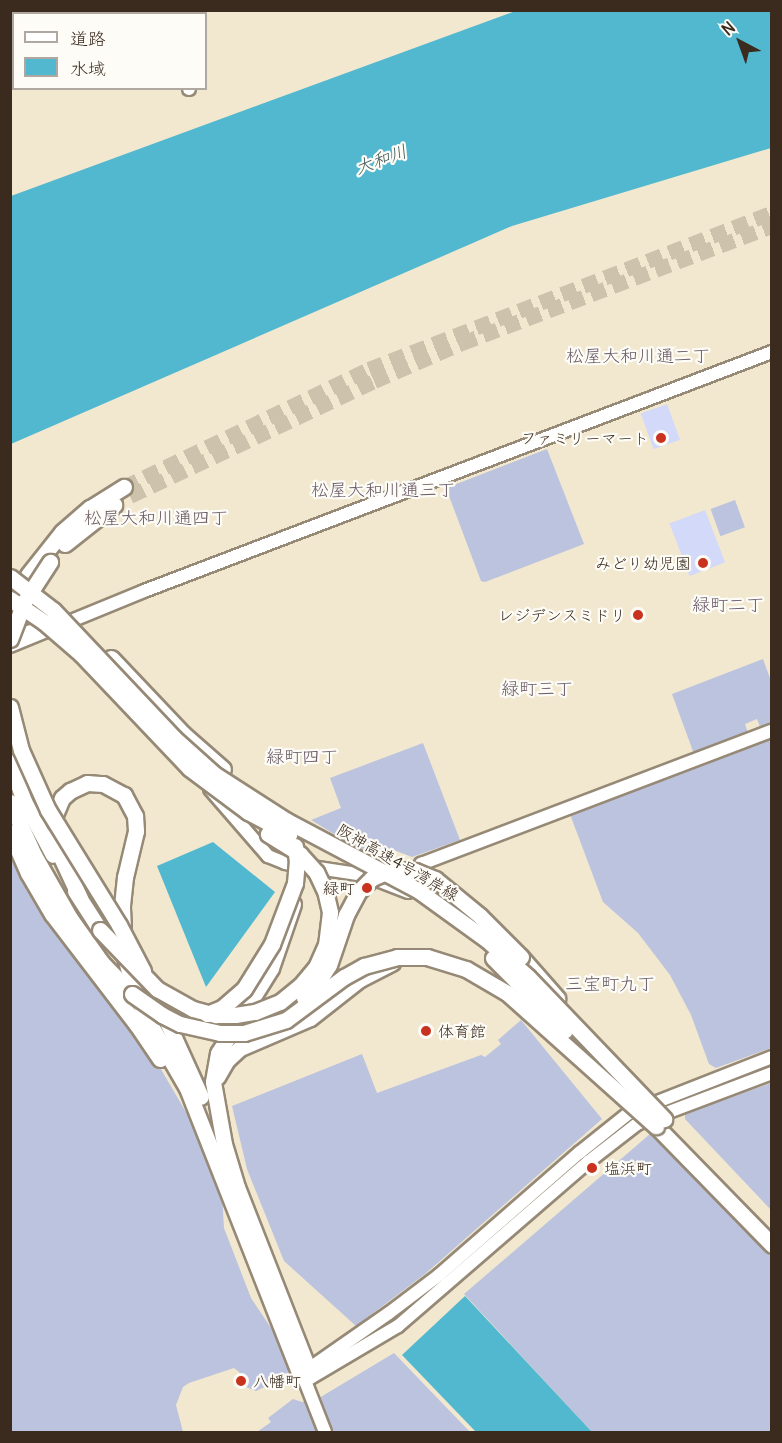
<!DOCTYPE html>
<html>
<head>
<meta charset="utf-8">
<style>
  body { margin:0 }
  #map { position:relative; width:782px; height:1443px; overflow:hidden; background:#f1e8cf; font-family:Delius,"Klee One",sans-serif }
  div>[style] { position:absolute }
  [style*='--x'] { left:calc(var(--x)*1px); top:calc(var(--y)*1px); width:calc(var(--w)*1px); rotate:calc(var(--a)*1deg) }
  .built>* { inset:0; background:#d2d9f9; transform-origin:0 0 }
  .industrial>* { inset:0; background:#bcc3de; transform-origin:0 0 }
  .water>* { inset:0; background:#51b8cf }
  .highway-tunnel>* { height:15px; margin-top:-7.5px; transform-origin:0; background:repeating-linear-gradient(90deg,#cdc2ac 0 15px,transparent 0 23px) }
  .roads { filter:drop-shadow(2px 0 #968976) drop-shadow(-2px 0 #968976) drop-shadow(0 2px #968976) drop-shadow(0 -2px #968976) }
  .secondary>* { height:12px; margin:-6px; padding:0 6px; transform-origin:6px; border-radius:6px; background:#fff }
  .highway>* { height:15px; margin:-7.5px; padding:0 7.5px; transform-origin:7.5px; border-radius:7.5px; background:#fff }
  .bridges { filter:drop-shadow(2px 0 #968976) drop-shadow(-2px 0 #968976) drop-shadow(0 2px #968976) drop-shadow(0 -2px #968976) }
  .highway-bridge>* { height:15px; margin:-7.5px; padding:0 7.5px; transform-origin:7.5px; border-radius:7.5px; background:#fff }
  .dots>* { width:16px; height:16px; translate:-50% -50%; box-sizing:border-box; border:3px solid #fdfcf7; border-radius:50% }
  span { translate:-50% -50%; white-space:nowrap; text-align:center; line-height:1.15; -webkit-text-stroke:4.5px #fdfcf7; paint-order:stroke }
  .poi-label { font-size:16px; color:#3b2a1e }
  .right { translate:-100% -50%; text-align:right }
  .left { translate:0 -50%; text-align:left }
  .street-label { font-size:16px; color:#3b2a1e }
  .water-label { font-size:18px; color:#435c5c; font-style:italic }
  .neighbourhood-label { font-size:18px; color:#695965 }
  .frame { position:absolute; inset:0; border:12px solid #3b2a1e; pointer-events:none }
  .legend { position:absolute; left:12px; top:12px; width:195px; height:78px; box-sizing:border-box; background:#fdfcf7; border:2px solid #afa8a0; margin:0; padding:8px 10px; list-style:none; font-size:18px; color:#3b2a1e }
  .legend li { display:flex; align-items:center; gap:12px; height:30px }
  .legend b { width:30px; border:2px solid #afa8a0 }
  .north { position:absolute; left:710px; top:12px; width:60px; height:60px; -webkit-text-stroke:4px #fdfcf7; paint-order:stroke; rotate:319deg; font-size:16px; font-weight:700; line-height:24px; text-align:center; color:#3b2a1e }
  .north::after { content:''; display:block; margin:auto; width:21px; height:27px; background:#3b2a1e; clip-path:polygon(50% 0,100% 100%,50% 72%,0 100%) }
</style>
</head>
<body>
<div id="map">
  <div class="built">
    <i style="left:667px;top:404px;width:38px;height:28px;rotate:70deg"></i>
    <i style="left:705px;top:510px;width:56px;height:38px;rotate:69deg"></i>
  </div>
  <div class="industrial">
    <i style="clip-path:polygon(547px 449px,584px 544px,485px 582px,481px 581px,446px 488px)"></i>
    <i style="left:735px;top:500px;width:29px;height:26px;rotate:70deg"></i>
    <i style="clip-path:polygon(763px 659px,771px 681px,771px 725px,761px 729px,757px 719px,745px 724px,748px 733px,694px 754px,672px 694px)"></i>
    <i style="clip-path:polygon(771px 737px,771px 1048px,716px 1068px,709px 1064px,691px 1015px,670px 975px,638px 933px,603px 902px,571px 817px,573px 813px)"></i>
    <i style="clip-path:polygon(423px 743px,460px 840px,412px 857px,394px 850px,362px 851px,311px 820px,341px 808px,330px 778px)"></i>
    <i style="clip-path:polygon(10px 847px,148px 1047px,190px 1119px,222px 1194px,224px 1228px,251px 1298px,281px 1343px,290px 1364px,290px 1371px,283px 1378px,256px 1391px,246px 1387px,239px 1372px,234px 1368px,189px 1383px,183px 1387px,176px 1405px,183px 1432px,11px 1432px)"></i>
    <i style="clip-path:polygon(521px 1020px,602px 1119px,425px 1274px,356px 1326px,284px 1261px,247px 1169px,232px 1106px,362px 1054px,377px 1093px,481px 1055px,485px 1057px,501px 1044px,498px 1040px)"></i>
    <i style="clip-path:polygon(771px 1083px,772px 1083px,771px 1210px,685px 1119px,685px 1114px)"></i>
    <i style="clip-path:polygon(650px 1134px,664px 1144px,771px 1256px,771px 1432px,592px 1432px,464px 1294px)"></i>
    <i style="clip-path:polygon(394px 1353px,470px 1432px,257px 1432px,271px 1422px,268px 1418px,293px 1399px,302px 1402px,319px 1398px)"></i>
  </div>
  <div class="water">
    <i style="clip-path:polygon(518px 10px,771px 11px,771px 148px,512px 226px,11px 444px,11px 196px)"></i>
    <i style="clip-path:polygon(213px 842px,275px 892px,206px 987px,157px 866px)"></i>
    <i style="clip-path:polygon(465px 1296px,592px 1432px,476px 1432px,402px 1355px)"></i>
  </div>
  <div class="highway-tunnel">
    <i style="--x:124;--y:487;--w:272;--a:-25.7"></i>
    <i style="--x:369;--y:369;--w:432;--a:-21.2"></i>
    <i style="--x:130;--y:496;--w:270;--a:-25.2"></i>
    <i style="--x:374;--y:381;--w:96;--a:-23.4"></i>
    <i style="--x:462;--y:343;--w:331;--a:-20.7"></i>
  </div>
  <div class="roads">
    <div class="secondary">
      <i style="--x:157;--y:10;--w:4;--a:76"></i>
      <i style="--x:82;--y:14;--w:9;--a:-27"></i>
      <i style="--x:10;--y:39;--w:4;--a:-14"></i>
      <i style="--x:189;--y:88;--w:1;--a:90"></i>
      <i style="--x:10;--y:637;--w:41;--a:-15.8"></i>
      <i style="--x:10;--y:646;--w:145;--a:-22.3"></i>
      <i style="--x:144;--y:591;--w:672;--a:-20.84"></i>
      <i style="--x:210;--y:789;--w:89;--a:49.1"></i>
      <i style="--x:268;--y:856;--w:18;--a:22"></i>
      <i style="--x:285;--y:863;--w:80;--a:8.6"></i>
      <i style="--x:364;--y:875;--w:47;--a:21.1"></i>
      <i style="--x:414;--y:879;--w:17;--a:-65"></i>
      <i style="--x:421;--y:864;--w:375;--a:-20.8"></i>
      <i style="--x:305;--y:1381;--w:108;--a:-30.6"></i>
      <i style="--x:398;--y:1326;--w:251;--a:-40.8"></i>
      <i style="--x:588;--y:1162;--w:62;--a:-37.8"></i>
      <i style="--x:637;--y:1124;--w:144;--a:-20.7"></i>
      <i style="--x:325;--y:1432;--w:55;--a:-111.4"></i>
      <i style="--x:305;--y:1381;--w:8;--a:-130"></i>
      <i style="--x:300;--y:1375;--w:108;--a:-34.9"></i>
      <i style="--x:389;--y:1313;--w:63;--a:-37.2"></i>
      <i style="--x:439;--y:1275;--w:186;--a:-41.1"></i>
      <i style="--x:579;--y:1153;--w:64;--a:-38.7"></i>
      <i style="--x:629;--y:1113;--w:154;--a:-21.4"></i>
    </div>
    <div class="highway">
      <i style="--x:65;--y:544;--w:63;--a:-38.5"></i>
      <i style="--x:10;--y:608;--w:38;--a:-61"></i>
      <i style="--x:28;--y:575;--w:55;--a:-51.7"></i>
      <i style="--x:62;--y:532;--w:37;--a:-41"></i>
      <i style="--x:90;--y:508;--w:40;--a:-32"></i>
      <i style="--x:111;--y:658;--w:105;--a:46.5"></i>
      <i style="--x:183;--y:734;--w:53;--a:41.2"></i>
      <i style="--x:10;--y:762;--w:41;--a:70.3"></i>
      <i style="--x:24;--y:801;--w:61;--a:61.8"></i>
      <i style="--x:10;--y:802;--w:58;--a:65.6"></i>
      <i style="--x:34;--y:855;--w:73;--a:60.3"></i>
      <i style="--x:70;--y:918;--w:55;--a:54.6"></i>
      <i style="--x:102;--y:963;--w:43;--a:45.9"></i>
      <i style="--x:10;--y:832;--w:45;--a:66.3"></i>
      <i style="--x:28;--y:873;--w:48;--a:59.7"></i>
      <i style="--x:52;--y:914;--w:140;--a:52.6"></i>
      <i style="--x:137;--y:1025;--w:41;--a:55.9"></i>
      <i style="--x:75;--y:891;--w:46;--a:57.3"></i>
      <i style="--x:80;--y:898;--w:52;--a:-115.1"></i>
      <i style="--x:58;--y:851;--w:34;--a:-97"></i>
      <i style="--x:54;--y:817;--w:21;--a:-67"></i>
      <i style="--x:62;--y:798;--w:11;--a:-41"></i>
      <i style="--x:70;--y:791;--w:19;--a:-25"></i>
      <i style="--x:87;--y:783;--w:16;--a:4"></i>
      <i style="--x:103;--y:784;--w:24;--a:28"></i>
      <i style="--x:124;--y:795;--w:24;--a:62"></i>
      <i style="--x:135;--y:816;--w:15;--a:86"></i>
      <i style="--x:136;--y:831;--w:47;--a:103.4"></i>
      <i style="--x:125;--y:877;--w:30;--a:96"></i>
      <i style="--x:122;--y:907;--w:46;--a:87.5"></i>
      <i style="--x:124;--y:953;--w:38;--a:75"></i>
      <i style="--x:134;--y:990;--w:32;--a:66"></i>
      <i style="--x:147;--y:1019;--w:80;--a:59.9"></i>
      <i style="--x:187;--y:1088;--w:308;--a:68.5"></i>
      <i style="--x:293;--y:904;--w:68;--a:109"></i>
      <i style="--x:271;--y:968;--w:100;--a:121.9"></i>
      <i style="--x:218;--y:1053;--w:29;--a:100"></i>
      <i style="--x:213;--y:1082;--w:63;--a:79.9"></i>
      <i style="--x:224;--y:1144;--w:45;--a:73.2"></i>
      <i style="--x:237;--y:1187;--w:194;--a:68.6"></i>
      <i style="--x:521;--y:957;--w:55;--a:48.7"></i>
      <i style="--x:148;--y:980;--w:128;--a:65.6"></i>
      <i style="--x:217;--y:1077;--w:20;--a:-60"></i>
      <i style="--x:227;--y:1060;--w:18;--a:-43"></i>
      <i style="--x:240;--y:1048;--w:76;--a:-23.2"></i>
      <i style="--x:310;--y:1018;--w:63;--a:-38"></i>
      <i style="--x:360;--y:979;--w:36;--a:-27"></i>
      <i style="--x:656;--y:1126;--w:166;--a:45.7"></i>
    </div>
  </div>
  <div class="bridges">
    <div class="highway-bridge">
      <i style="--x:10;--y:577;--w:54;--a:37.5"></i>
      <i style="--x:53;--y:610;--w:176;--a:46.6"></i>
      <i style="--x:174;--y:738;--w:54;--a:42"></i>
      <i style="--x:214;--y:774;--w:87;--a:32.8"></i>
      <i style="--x:287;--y:821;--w:149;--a:27.9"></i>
      <i style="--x:419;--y:891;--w:84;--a:35.8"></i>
      <i style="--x:487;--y:940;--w:55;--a:42.1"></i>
      <i style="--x:528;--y:977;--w:197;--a:46.2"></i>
      <i style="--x:10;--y:599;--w:41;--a:34.1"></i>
      <i style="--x:44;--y:622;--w:49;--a:40.9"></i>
      <i style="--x:81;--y:654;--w:157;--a:46.5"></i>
      <i style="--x:189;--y:768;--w:74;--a:36.7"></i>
      <i style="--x:248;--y:812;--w:47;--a:28.2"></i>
      <i style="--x:10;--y:639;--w:40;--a:-69"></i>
      <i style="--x:24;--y:602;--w:48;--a:-57"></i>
      <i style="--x:10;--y:707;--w:44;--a:75.7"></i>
      <i style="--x:21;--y:750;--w:66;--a:65.8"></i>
      <i style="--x:48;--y:810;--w:135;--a:58.3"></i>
      <i style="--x:119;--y:925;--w:52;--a:62.4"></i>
      <i style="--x:100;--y:930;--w:82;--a:46"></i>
      <i style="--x:157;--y:989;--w:41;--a:29.1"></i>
      <i style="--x:193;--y:1009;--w:24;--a:15"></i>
      <i style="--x:216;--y:1015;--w:19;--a:0"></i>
      <i style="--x:235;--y:1015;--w:20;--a:-9"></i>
      <i style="--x:255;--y:1012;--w:27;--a:-22"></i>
      <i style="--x:280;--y:1002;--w:26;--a:-39"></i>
      <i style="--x:300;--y:986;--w:25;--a:-50"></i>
      <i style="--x:316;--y:967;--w:24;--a:-66"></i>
      <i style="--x:326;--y:945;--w:33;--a:-83"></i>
      <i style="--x:330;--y:912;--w:22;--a:-103"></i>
      <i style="--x:325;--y:891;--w:21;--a:-115"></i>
      <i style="--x:316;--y:872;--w:24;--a:-132"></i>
      <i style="--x:300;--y:854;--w:38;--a:-148"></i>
      <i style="--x:493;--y:958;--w:102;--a:45"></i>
      <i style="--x:132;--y:994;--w:37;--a:35"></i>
      <i style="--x:162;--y:1015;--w:20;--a:27"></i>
      <i style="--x:180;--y:1024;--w:41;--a:12.7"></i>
      <i style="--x:220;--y:1033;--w:24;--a:0"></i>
      <i style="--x:244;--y:1033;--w:44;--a:-17.2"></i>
      <i style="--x:286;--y:1020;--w:72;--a:-36.6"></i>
      <i style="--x:344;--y:977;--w:23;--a:-29"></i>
      <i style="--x:364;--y:966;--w:34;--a:-15"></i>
      <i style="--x:397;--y:957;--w:30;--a:0"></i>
      <i style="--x:427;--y:957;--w:41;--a:17.1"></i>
      <i style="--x:466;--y:969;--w:48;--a:30.3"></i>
      <i style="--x:507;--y:993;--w:200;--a:41.8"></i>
      <i style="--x:304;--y:998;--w:16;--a:-45"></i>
      <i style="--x:315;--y:987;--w:26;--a:-58"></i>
      <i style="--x:329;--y:965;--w:53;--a:-71.2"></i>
      <i style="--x:346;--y:915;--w:26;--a:-62"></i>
      <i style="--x:358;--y:892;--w:20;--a:-45"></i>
      <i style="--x:372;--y:878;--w:21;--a:-23"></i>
      <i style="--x:391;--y:870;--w:24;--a:2"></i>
      <i style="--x:415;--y:871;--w:22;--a:22"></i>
      <i style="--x:435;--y:879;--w:58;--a:39.4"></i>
      <i style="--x:480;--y:916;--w:58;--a:45"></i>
      <i style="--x:207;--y:1014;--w:16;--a:-22"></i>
      <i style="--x:222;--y:1008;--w:29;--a:-41"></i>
      <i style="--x:244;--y:989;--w:53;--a:-58.1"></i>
      <i style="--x:272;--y:944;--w:65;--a:-69.3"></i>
      <i style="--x:295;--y:883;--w:21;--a:-85"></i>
      <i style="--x:297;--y:862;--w:16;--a:-97"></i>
    </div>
  </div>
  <div class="dots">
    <i style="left:661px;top:438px;background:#c8321e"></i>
    <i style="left:703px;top:563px;background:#c8321e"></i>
    <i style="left:638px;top:615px;background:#c8321e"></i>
    <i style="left:367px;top:888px;background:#c8321e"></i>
    <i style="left:426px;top:1031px;background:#c8321e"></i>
    <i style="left:592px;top:1168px;background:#c8321e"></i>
    <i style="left:241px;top:1381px;background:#c8321e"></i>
  </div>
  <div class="poi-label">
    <span class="right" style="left:649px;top:438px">ファミリーマート</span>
    <span class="right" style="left:691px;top:563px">みどり幼児園</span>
    <span class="right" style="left:626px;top:615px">レジデンスミドリ</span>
    <span class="right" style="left:355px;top:888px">緑町</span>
    <span class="left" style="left:438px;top:1031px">体育館</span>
    <span class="left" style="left:604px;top:1168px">塩浜町</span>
    <span class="left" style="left:253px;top:1381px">八幡町</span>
  </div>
  <div class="street-label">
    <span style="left:398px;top:862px;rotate:30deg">阪神高速4号湾岸線</span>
  </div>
  <div class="water-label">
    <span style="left:381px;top:160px;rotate:-20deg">大和川</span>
  </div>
  <div class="neighbourhood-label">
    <span style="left:638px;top:356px">松屋大和川通二丁</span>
    <span style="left:383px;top:490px">松屋大和川通三丁</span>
    <span style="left:156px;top:518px">松屋大和川通四丁</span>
    <span style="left:728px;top:605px">緑町二丁</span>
    <span style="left:537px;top:689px">緑町三丁</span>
    <span style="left:302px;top:757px">緑町四丁</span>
    <span style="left:610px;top:984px">三宝町九丁</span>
  </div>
  <div class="frame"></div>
  <ul class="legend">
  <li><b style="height:8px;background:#fff"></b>道路</li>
  <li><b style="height:16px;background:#51b8cf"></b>水域</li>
  </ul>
  <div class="north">N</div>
</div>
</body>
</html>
